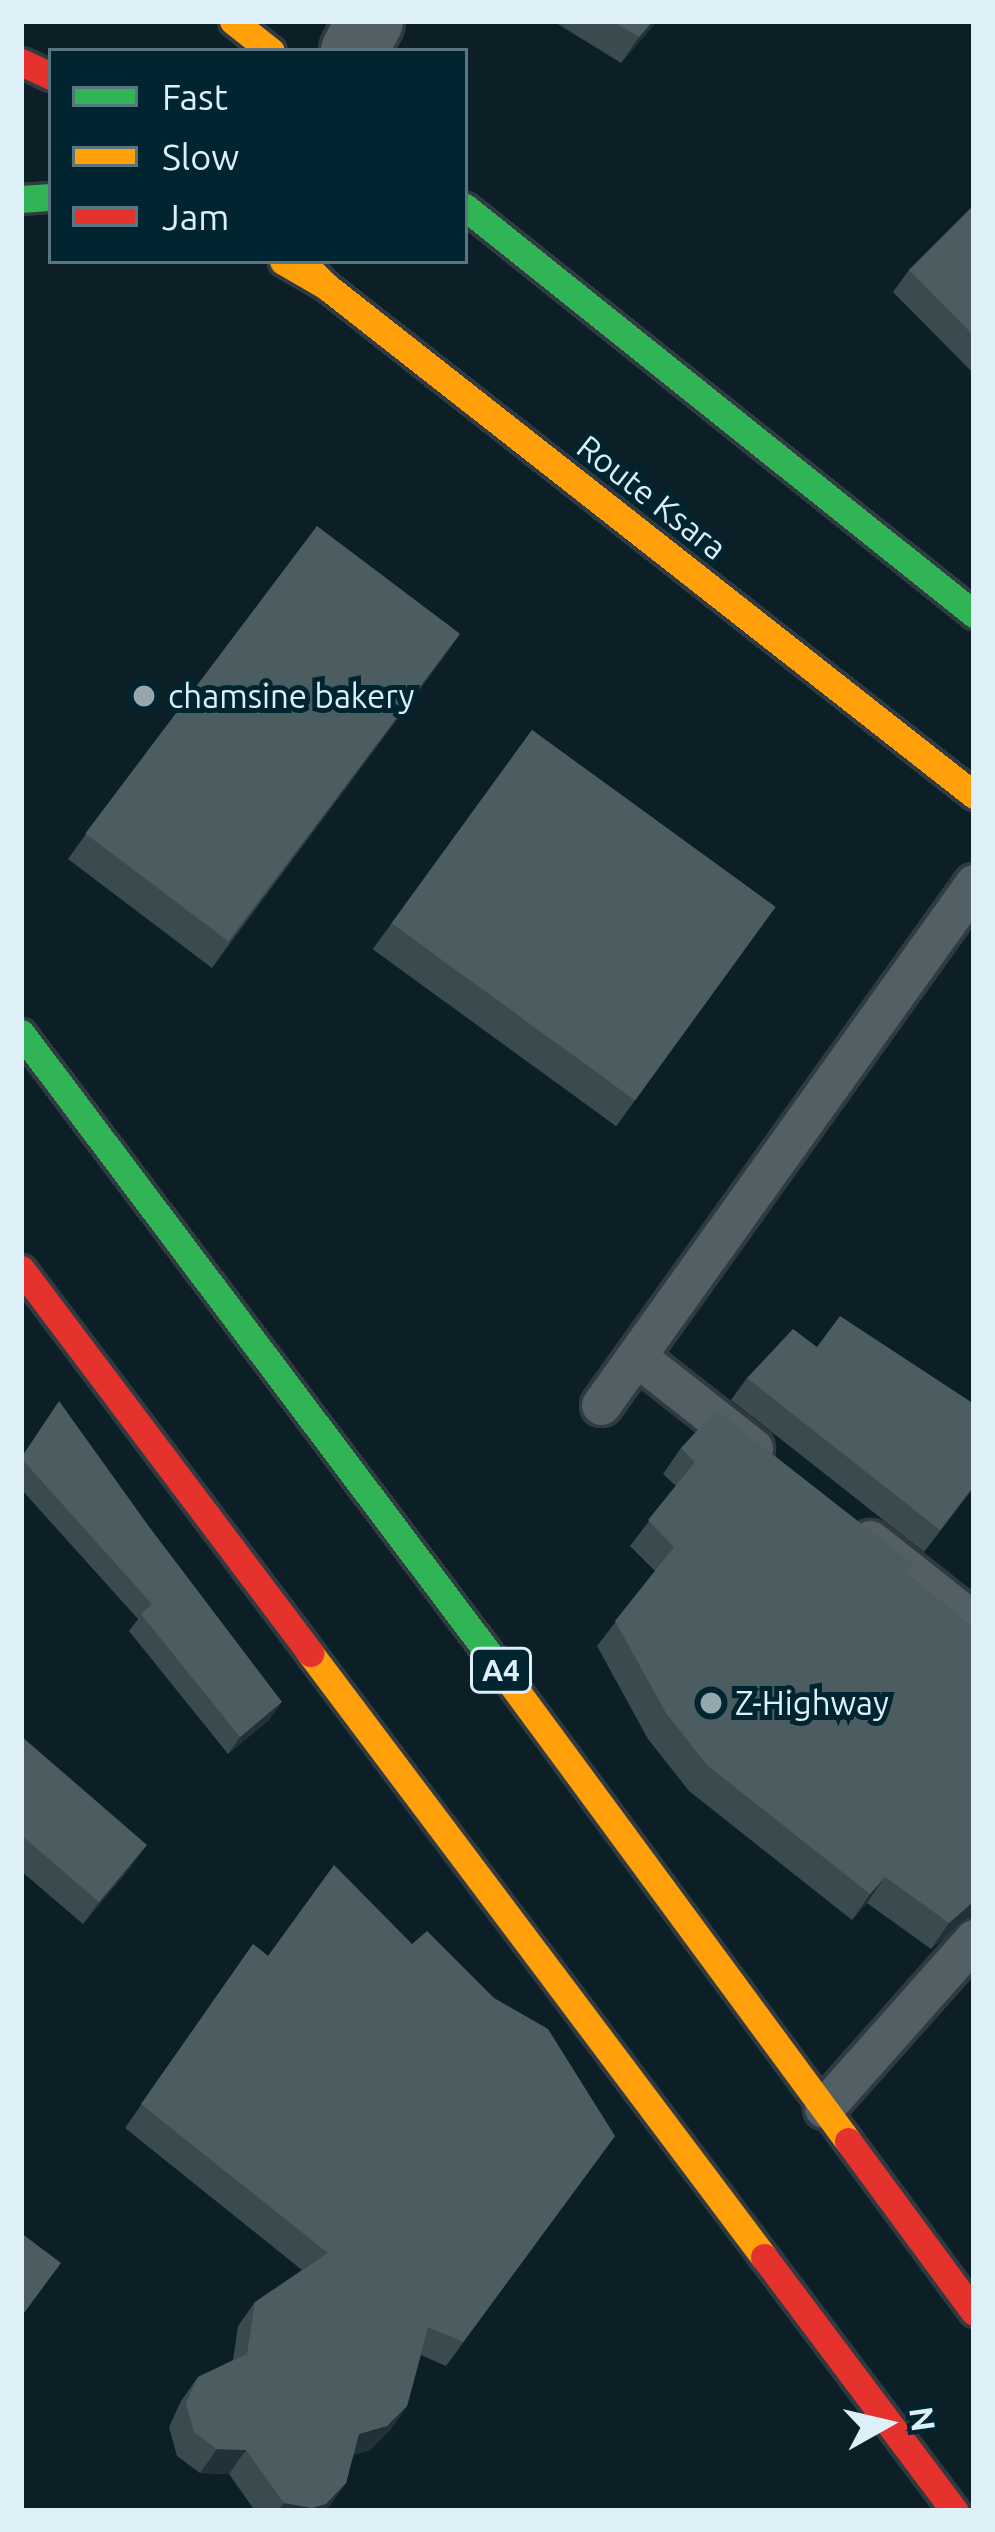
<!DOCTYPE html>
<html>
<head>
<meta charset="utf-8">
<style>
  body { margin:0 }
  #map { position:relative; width:995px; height:2532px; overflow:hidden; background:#0c1f26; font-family:Ubuntu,sans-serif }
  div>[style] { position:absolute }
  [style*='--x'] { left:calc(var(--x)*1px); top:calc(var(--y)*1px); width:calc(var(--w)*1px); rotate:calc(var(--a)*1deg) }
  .roads { filter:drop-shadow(3px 0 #2f3b41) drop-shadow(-3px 0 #2f3b41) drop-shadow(0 3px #2f3b41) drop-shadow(0 -3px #2f3b41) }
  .lane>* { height:39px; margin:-19.5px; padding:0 19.5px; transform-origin:19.5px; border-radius:19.5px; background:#525f64 }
  .street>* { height:66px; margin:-33px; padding:0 33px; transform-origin:33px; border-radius:33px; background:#525f64 }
  .fast>* { height:27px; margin:-13.5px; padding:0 13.5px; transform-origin:13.5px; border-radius:13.5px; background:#30b455 }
  .slow>* { height:27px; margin:-13.5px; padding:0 13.5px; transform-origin:13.5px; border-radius:13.5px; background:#ff9f0a }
  .jam>* { height:27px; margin:-13.5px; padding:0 13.5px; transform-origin:13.5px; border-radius:13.5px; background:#e5322d }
  .wall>* { inset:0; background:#3a4b50; transform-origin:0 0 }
  .shaded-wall>* { inset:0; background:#203237 }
  .building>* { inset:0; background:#4c5d62; transform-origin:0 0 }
  .dots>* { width:33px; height:33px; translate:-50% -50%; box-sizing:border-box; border:6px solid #012530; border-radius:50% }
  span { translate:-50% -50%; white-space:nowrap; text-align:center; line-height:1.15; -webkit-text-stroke:10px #012530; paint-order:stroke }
  .shield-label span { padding:3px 9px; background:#012530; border:3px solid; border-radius:9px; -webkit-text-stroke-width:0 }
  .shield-label { font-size:30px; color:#ddeff7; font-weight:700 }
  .street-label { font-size:33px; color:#ddeff7 }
  .poi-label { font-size:33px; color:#ddeff7 }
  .left { translate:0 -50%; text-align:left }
  .frame { position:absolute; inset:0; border:24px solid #ddeff7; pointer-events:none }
  .legend { position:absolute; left:48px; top:48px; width:420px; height:216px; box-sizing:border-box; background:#012530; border:3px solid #597680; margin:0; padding:15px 21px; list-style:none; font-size:36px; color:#ddeff7 }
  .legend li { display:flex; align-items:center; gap:24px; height:60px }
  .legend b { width:60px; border:3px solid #597680 }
  .north { position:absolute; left:827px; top:2364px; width:120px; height:120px; -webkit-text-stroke:9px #012530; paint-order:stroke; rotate:82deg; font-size:33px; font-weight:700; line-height:48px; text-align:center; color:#ddeff7 }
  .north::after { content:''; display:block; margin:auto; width:42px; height:54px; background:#ddeff7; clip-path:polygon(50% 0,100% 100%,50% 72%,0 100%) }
</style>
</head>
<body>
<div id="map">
  <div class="roads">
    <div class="lane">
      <i style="--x:636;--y:1356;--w:149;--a:38.2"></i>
      <i style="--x:601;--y:1405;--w:641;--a:-54.4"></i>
      <i style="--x:870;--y:1540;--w:132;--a:38.3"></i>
      <i style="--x:824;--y:2108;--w:226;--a:-48.4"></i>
    </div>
    <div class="street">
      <i style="--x:354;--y:51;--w:34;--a:-62"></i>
    </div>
    <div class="fast">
      <i style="--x:21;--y:199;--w:30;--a:-4"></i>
      <i style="--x:465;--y:207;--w:652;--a:38.65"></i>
      <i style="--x:21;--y:1033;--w:813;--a:53"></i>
    </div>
    <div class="slow">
      <i style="--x:233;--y:21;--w:48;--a:38.3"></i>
      <i style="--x:283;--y:261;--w:50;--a:30.2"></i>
      <i style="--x:326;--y:286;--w:824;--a:38.15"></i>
      <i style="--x:301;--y:261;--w:35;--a:45"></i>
      <i style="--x:310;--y:1653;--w:756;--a:53.07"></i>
      <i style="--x:510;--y:1682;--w:570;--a:53.63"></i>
    </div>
    <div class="jam">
      <i style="--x:21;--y:62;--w:33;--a:25"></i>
      <i style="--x:21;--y:1269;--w:481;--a:53"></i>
      <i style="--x:848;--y:2141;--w:212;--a:53.6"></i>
      <i style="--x:764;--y:2257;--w:318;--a:53.1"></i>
    </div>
  </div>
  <div class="wall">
    <i style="clip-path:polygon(553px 21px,657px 21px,621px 63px)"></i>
    <i style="clip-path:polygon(974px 205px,974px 374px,893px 292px,909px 270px)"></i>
    <i style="clip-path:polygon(460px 634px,212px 968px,68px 859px,86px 834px)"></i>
    <i style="left:532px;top:730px;width:301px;height:271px;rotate:36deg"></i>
    <i style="clip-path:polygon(817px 1347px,974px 1404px,974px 1487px,924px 1552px,731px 1400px,747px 1378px)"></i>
    <i style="clip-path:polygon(681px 1448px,907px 1574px,974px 1629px,974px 1912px,931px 1949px,867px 1903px,852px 1920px,689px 1791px,648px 1739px,597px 1646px,655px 1571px,630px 1546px,676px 1486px,663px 1474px)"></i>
    <i style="clip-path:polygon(21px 1455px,270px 1719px,228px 1754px,129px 1631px,138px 1619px,21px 1489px)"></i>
    <i style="clip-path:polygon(21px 1736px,131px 1867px,83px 1924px,21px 1871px)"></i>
    <i style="clip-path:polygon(253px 1944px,268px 1956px,412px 1944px,615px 2136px,446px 2366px,421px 2355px,407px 2406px,390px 2430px,370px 2450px,353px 2455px,346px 2483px,326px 2511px,255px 2511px,229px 2474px,200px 2473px,177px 2456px,169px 2427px,181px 2401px,198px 2377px,233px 2360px,238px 2326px,255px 2302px,302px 2270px,125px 2128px)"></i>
  </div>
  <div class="shaded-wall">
    <i style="clip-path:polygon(653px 21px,657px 21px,621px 63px,639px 37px)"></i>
    <i style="clip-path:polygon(460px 634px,442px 660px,212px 968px,230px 942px)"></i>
    <i style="clip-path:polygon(282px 1702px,270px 1719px,228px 1754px,240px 1737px)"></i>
    <i style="clip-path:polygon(147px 1845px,131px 1867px,83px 1924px,99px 1902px)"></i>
    <i style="clip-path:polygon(885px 1877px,867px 1903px,852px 1920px,870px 1894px)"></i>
    <i style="clip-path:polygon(974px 1901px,974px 1912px,931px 1949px,949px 1923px)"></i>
    <i style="clip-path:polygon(407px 2406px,390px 2430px,370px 2450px,342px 2458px,359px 2434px)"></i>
    <i style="clip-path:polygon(217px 2449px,246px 2450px,229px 2474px,200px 2473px)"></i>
    <i style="clip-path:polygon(346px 2483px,326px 2511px,278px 2511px,284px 2503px)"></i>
  </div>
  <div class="building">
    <i style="clip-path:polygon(612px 21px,653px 21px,639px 37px)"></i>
    <i style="clip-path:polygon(974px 205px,974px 336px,909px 270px)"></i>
    <i style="left:317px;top:526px;width:179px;height:385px;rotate:37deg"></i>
    <i style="left:532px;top:730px;width:301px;height:239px;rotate:36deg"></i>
    <i style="clip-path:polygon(840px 1316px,974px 1404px,974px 1485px,940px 1530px,747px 1378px,793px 1329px,817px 1347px)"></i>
    <i style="clip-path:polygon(59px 1401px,150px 1528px,282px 1702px,240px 1737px,141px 1614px,152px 1604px,21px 1458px)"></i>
    <i style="clip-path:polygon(716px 1410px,914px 1565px,907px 1574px,974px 1629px,974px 1901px,949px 1923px,885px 1877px,870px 1894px,707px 1765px,666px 1713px,615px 1621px,674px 1547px,648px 1520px,695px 1462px,681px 1448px)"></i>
    <i style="clip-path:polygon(21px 1736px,147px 1845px,99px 1902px,21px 1835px)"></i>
    <i style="clip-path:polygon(334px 1865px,412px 1944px,427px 1931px,494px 1998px,548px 2029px,615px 2136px,463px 2342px,428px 2327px,407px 2406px,387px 2426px,359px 2434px,346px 2483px,326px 2504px,312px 2508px,284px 2503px,246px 2450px,217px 2449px,194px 2432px,186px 2403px,198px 2377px,247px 2354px,255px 2302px,328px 2253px,141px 2104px,253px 1944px,268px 1956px)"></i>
    <i style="clip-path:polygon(21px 2233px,61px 2263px,21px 2317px)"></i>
  </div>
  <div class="dots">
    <i style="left:144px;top:696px;background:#94a6ae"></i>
    <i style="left:711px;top:1703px;background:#94a6ae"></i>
  </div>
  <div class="shield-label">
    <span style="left:501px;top:1670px">A4</span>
  </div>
  <div class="street-label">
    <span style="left:652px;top:497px;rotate:38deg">Route Ksara</span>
  </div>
  <div class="poi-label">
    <span class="left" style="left:168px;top:696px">chamsine bakery</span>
    <span class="left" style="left:735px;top:1703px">Z-Highway</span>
  </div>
  <div class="frame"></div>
  <ul class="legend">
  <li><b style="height:15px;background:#30b455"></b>Fast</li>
  <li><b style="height:15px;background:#ff9f0a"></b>Slow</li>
  <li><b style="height:15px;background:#e5322d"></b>Jam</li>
  </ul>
  <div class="north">N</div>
</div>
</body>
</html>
